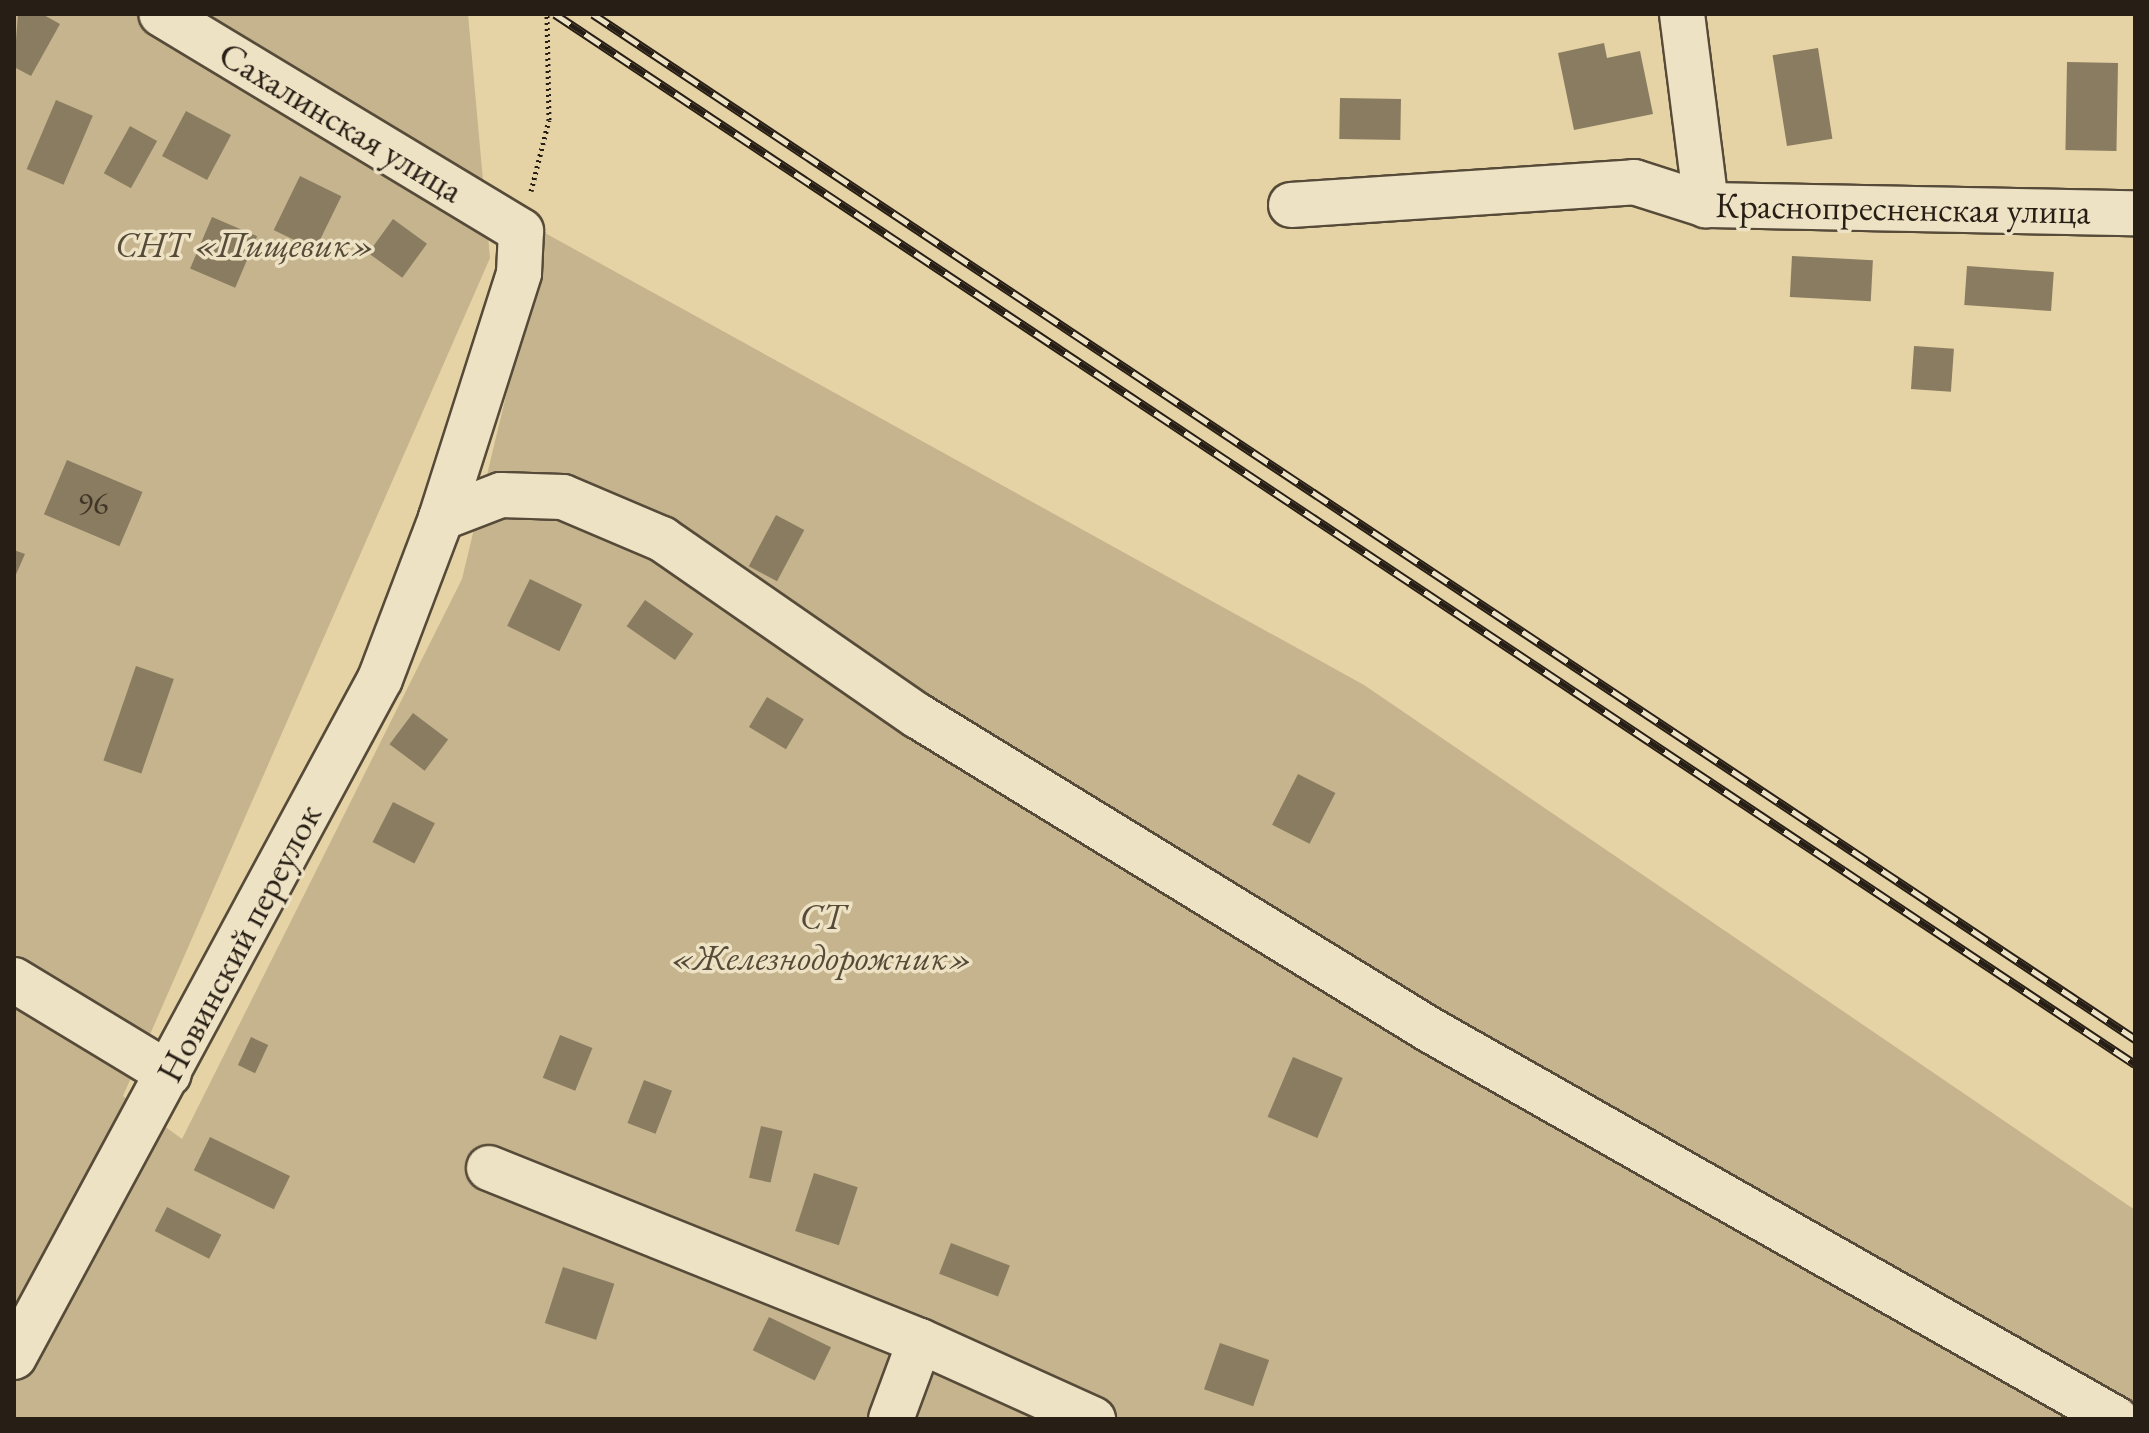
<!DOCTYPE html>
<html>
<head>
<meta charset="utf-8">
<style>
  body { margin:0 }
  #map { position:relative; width:2149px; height:1433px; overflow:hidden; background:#e5d3a5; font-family:"EB Garamond",serif }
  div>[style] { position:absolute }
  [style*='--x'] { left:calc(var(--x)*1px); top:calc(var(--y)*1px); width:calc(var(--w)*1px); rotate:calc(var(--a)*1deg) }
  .green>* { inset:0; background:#c5b48d }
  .building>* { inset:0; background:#8a7c60; transform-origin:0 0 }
  .path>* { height:5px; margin-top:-2.5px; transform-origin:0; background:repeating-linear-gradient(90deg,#271e15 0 2px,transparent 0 6px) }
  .roads { filter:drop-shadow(2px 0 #564b39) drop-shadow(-2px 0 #564b39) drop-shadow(0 2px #564b39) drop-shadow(0 -2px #564b39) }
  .minor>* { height:44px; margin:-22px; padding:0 22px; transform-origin:22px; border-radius:22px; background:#eee2c4 }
  .rail>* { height:9px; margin-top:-4.5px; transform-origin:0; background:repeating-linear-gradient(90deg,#eee2c4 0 18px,#271e15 0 36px); box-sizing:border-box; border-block:2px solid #271e15 }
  span { translate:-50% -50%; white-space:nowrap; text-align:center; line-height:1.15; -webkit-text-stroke:7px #eee2c4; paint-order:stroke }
  .number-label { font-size:32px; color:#403628 }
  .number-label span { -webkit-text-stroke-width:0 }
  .street-label { font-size:36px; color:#271e15 }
  .park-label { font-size:36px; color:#564b39; font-style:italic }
  .frame { position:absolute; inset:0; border:16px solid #271e15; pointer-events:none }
</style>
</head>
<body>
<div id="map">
  <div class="green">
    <i style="clip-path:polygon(14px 14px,468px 14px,490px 258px,123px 1096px,182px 1139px,462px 579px,545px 233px,1364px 685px,2135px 1210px,2135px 1419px,14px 1419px)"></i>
  </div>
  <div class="building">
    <i style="clip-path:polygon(18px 14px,42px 14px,60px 24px,31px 76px,14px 67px)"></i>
    <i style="clip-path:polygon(1604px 43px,1607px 58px,1640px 51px,1653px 114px,1574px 130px,1558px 53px)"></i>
    <i style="left:1818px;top:48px;width:92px;height:46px;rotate:81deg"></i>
    <i style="left:2067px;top:62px;width:51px;height:88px;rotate:1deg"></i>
    <i style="left:1340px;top:98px;width:61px;height:41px;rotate:1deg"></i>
    <i style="left:56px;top:100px;width:40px;height:75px;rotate:23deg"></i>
    <i style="left:186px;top:111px;width:51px;height:51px;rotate:28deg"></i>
    <i style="left:130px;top:126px;width:31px;height:54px;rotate:29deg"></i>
    <i style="left:300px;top:176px;width:46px;height:60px;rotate:26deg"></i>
    <i style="left:212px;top:217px;width:49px;height:56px;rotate:23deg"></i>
    <i style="left:393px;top:219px;width:42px;height:42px;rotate:36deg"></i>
    <i style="left:1792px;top:256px;width:81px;height:41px;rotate:3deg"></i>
    <i style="left:1967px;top:266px;width:87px;height:39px;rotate:4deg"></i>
    <i style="left:1914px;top:346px;width:40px;height:43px;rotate:4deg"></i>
    <i style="left:67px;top:460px;width:82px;height:59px;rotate:23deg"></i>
    <i style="left:776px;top:515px;width:32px;height:58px;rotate:28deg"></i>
    <i style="clip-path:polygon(14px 550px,25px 554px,14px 579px)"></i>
    <i style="left:530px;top:579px;width:58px;height:52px;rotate:26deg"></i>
    <i style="left:645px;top:600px;width:59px;height:32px;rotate:35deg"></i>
    <i style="left:136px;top:666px;width:40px;height:100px;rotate:19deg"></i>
    <i style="left:767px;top:697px;width:43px;height:35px;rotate:31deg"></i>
    <i style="left:413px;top:713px;width:44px;height:39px;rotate:37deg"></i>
    <i style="left:1298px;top:774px;width:42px;height:57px;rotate:27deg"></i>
    <i style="left:393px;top:802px;width:47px;height:45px;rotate:27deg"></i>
    <i style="left:560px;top:1035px;width:35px;height:46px;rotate:22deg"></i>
    <i style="left:251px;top:1037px;width:19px;height:31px;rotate:25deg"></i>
    <i style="left:1293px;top:1057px;width:54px;height:65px;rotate:23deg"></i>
    <i style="left:644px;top:1080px;width:30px;height:46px;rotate:21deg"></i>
    <i style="left:761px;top:1126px;width:22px;height:53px;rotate:13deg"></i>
    <i style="left:210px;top:1137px;width:89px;height:37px;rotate:26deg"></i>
    <i style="left:814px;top:1173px;width:46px;height:61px;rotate:18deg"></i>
    <i style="left:167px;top:1207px;width:61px;height:27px;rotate:27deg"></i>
    <i style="left:951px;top:1243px;width:63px;height:33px;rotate:21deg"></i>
    <i style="left:563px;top:1267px;width:54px;height:59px;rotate:18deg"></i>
    <i style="left:769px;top:1317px;width:69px;height:37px;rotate:26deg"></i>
    <i style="left:1220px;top:1343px;width:52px;height:49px;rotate:19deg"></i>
  </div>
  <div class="path">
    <i style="--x:531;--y:191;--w:73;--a:-75.8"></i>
    <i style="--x:549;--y:120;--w:106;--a:-91.1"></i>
  </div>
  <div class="roads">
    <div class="minor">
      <i style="--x:1682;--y:14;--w:193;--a:82.8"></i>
      <i style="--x:1291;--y:205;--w:344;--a:-3.8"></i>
      <i style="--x:1634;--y:182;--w:76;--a:17.7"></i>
      <i style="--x:1706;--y:205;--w:429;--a:1.1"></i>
      <i style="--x:441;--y:518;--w:64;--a:-21"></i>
      <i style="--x:501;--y:495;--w:62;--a:1.8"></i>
      <i style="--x:563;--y:497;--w:108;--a:23"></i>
      <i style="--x:662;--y:539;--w:311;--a:34.7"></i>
      <i style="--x:918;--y:716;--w:601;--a:31.52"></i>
      <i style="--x:1430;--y:1030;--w:789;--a:29.56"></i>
      <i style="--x:14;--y:980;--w:181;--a:31.2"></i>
      <i style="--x:489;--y:1168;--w:464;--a:21.9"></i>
      <i style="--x:920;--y:1341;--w:190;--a:24.3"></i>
      <i style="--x:14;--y:1357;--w:770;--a:-61.64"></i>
      <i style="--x:380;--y:679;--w:172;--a:-69.2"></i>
      <i style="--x:441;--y:518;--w:257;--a:-72.3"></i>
      <i style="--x:519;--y:273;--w:42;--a:-87.3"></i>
      <i style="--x:521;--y:231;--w:420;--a:-148.9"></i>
      <i style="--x:891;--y:1419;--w:83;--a:-69.6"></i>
    </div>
  </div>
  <div class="rail">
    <i style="--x:555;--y:14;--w:1897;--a:33.61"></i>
    <i style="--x:593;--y:14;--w:1852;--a:33.61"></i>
  </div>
  <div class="number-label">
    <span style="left:93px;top:503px">96</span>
  </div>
  <div class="street-label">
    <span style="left:341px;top:122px;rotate:31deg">Сахалинская улица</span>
    <span style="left:1903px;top:208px;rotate:1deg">Краснопресненская улица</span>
    <span style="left:239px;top:943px;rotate:-62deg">Новинский переулок</span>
  </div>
  <div class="park-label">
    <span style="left:245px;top:245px">СНТ «Пищевик»</span>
    <span style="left:822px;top:937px">СТ<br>«Железнодорожник»</span>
  </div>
  <div class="frame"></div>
</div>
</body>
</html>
